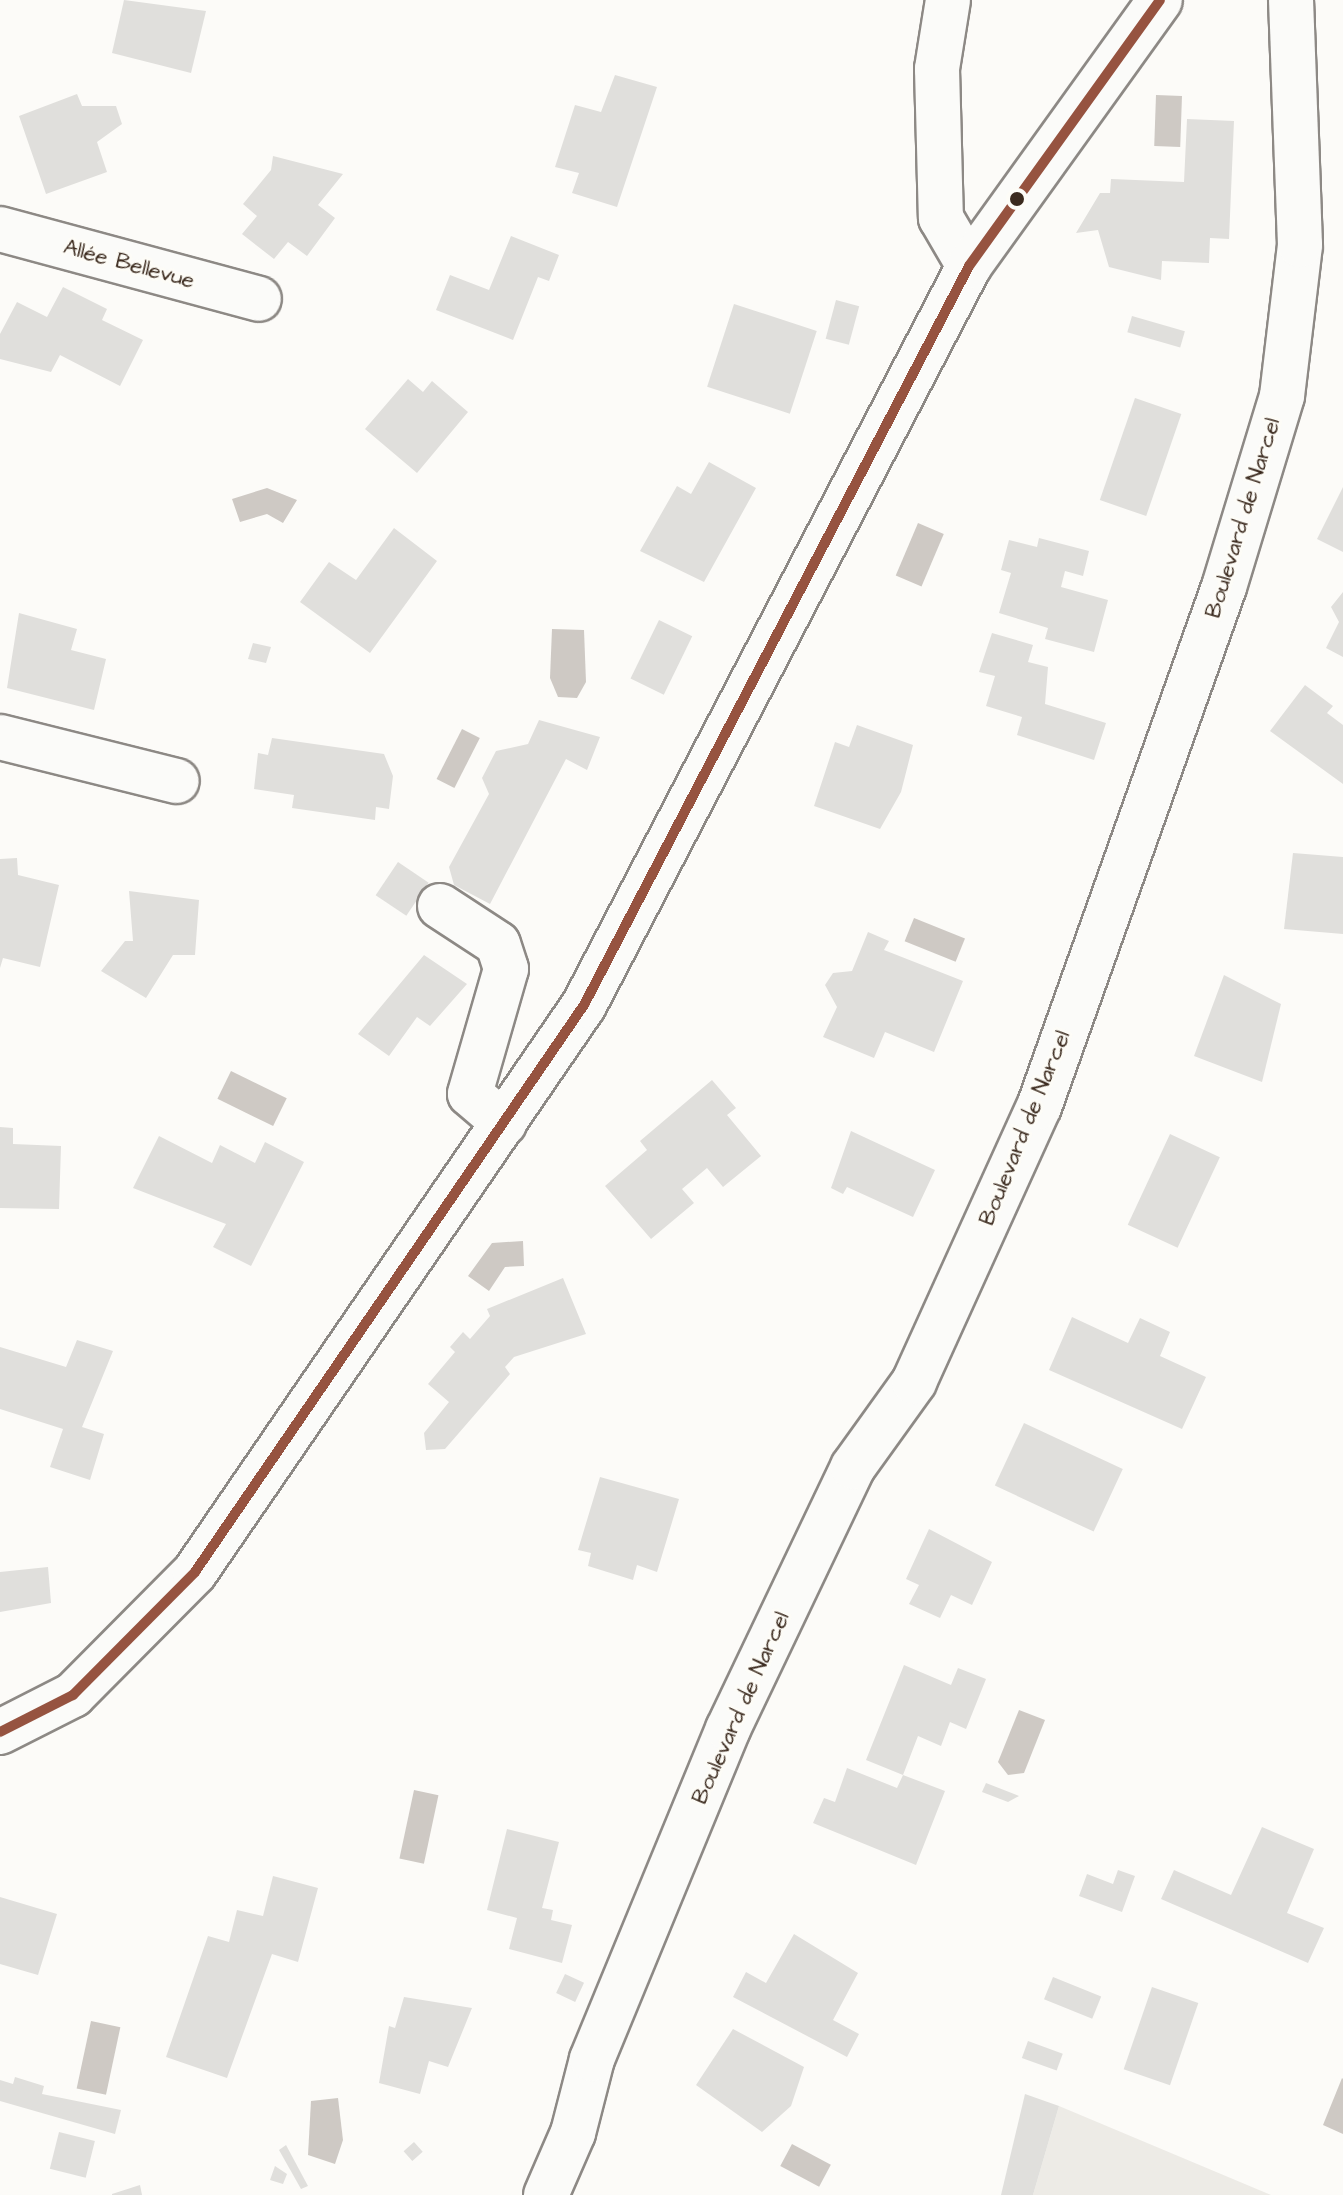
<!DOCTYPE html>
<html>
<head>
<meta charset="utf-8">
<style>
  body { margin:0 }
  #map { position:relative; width:1343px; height:2195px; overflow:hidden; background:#fcfbf8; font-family:"Architects Daughter",sans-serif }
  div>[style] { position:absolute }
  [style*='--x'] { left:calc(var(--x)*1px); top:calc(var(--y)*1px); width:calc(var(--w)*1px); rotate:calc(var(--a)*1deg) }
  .green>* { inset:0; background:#edebe6 }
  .water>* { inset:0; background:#cec9c4; transform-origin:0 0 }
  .building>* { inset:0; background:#e0dfdc; transform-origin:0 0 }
  .roads { filter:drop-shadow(2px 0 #8d8985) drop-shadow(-2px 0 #8d8985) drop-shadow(0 2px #8d8985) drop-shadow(0 -2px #8d8985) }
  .minor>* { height:44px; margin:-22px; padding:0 22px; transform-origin:22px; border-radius:22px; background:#fbfbf9 }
  .bus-1>* { height:10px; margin:-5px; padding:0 5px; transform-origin:5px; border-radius:5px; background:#965340 }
  .dots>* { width:22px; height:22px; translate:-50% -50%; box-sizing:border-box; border:4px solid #fdfcf7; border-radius:50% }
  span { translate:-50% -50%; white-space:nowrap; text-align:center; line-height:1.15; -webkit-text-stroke:6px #fdfcf7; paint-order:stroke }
  .street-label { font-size:22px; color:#3b2a1e }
</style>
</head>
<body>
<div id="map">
  <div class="green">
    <i style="clip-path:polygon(1059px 2106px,1271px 2195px,1033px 2195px)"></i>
  </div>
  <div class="water">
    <i style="left:1156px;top:95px;width:26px;height:51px;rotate:2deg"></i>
    <i style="clip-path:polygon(267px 488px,297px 500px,283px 523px,267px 514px,240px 522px,232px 499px)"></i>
    <i style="left:918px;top:523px;width:28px;height:57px;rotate:23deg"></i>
    <i style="clip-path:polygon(552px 629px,584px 630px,586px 682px,577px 698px,558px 697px,550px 678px)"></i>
    <i style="left:462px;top:729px;width:20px;height:56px;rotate:27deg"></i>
    <i style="left:914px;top:918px;width:55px;height:25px;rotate:22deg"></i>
    <i style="left:231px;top:1071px;width:62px;height:31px;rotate:26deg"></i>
    <i style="clip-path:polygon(523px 1241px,524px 1266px,505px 1267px,489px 1291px,468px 1276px,492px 1243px)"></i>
    <i style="clip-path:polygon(1019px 1710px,1045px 1720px,1024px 1773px,1008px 1775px,998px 1762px)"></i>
    <i style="left:414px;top:1790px;width:25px;height:70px;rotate:12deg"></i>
    <i style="left:91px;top:2021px;width:30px;height:69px;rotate:12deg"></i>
    <i style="clip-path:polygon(1342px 2078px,1343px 2079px,1343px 2134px,1323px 2125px)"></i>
    <i style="clip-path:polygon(338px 2098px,343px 2140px,335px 2164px,308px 2155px,311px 2101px)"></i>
    <i style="left:792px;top:2144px;width:44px;height:25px;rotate:28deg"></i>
  </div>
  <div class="building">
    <i style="clip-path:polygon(124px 0,206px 11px,191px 73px,112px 53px)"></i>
    <i style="clip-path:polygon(615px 75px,657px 87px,617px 207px,572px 193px,579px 173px,555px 167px,575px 105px,601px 112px)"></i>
    <i style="clip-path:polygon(77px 94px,82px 106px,116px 106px,122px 124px,97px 142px,107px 172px,46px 194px,19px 116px)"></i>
    <i style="clip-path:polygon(1187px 119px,1234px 121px,1229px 239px,1210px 238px,1209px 263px,1162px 261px,1161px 280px,1109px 267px,1098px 230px,1076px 233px,1100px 193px,1110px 193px,1111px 179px,1184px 182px)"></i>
    <i style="clip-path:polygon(273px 156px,343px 174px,318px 205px,335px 218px,307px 256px,288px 242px,274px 259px,242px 234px,257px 216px,243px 204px,271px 170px)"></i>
    <i style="clip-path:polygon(511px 236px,559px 255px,549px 281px,538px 277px,513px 340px,436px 310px,450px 275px,489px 290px)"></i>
    <i style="clip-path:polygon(63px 287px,107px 309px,102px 320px,143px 340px,120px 386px,60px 355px,51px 372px,0 359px,0 334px,17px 302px,47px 317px)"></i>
    <i style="left:836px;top:300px;width:24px;height:40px;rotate:15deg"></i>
    <i style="left:734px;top:304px;width:87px;height:87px;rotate:18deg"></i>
    <i style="left:1132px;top:316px;width:55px;height:17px;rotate:16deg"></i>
    <i style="clip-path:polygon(408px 379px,423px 392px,432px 381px,468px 412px,417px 473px,365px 429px)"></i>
    <i style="left:1135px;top:398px;width:49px;height:108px;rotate:19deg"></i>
    <i style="clip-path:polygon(709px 462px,756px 488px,704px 582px,640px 551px,677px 486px,691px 494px)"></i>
    <i style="clip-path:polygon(1343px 487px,1343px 552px,1317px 539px)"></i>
    <i style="clip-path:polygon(394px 528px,437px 561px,370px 653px,300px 602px,329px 562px,356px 580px)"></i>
    <i style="clip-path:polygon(1039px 538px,1089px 551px,1083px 576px,1065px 571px,1061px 587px,1108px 600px,1094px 652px,1045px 639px,1048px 628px,999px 613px,1011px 573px,1001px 570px,1009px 540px,1037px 547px)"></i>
    <i style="clip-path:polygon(1343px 592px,1343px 657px,1326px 648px,1339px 622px,1331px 607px)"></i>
    <i style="clip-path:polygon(19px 613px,77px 629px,71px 650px,106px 659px,94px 710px,7px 688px)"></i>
    <i style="left:659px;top:620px;width:37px;height:65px;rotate:26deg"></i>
    <i style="clip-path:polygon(992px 633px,1033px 645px,1028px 662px,1048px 667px,1045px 704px,1106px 723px,1094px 760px,1017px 735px,1022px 717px,986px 706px,995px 676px,979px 672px)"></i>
    <i style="clip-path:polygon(253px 643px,271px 647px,266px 663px,248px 659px)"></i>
    <i style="clip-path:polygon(1305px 685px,1333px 706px,1327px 713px,1343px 725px,1343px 784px,1270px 731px)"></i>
    <i style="clip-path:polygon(539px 720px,600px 737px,587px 770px,566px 759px,490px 904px,454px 885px,449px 867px,489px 794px,482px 778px,496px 751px,528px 744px)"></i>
    <i style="clip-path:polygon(857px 725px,913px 745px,901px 792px,880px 829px,814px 806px,835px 742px,849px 747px)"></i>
    <i style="clip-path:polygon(272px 738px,384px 754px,393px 776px,389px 809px,376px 807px,375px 820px,292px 808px,294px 795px,254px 789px,258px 753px,268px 755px)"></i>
    <i style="clip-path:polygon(1293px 853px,1343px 857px,1343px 934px,1284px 929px)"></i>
    <i style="clip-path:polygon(17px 858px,18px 875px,59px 885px,40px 967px,3px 958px,0 968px,0 859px)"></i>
    <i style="left:398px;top:862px;width:37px;height:40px;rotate:34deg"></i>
    <i style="clip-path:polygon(129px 891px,199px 900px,195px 955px,173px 955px,146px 998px,101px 971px,125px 941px,133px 941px)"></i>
    <i style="clip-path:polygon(868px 932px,889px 941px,884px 950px,963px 981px,934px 1052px,885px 1032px,874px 1058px,823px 1037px,837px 1007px,825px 985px,833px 973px,852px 971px)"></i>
    <i style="clip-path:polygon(424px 955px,467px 984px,430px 1026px,417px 1017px,389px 1056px,358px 1034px)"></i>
    <i style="clip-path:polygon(1224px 975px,1281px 1004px,1262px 1082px,1194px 1056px)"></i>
    <i style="clip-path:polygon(712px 1080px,736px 1108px,727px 1115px,761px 1156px,723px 1187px,707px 1168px,682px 1189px,694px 1203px,651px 1239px,605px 1186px,647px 1150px,640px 1141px)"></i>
    <i style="clip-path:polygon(0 1127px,13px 1128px,13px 1144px,61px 1146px,59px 1209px,0 1208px)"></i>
    <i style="clip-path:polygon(851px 1131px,935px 1170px,913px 1217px,847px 1187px,843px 1194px,831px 1188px)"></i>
    <i style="left:1170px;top:1134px;width:55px;height:100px;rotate:25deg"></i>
    <i style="clip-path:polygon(159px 1136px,212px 1163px,220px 1145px,255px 1163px,265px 1142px,304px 1162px,251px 1266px,213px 1247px,226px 1224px,133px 1188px)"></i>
    <i style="clip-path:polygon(563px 1278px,586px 1334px,514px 1357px,505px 1367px,510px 1374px,445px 1449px,426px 1450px,424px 1433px,449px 1402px,428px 1384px,455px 1352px,450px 1347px,463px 1332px,470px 1339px,490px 1316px,487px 1309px)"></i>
    <i style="clip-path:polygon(1072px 1317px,1128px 1343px,1140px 1318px,1170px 1332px,1160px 1356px,1206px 1377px,1182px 1429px,1049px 1370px)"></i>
    <i style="clip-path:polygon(77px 1340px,113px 1351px,82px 1427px,104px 1434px,90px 1480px,50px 1467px,63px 1429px,0 1409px,0 1347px,66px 1367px)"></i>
    <i style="left:1024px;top:1423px;width:109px;height:69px;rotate:25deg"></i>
    <i style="clip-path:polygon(600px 1477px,679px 1499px,657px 1572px,637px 1565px,633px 1580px,588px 1566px,591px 1553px,578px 1550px)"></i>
    <i style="clip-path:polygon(929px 1529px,992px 1562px,972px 1605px,951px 1595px,940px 1618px,909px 1604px,919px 1585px,906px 1579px)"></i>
    <i style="clip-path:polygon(48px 1567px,51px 1603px,0 1612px,0 1572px)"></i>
    <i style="clip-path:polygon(904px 1665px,951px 1685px,958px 1668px,986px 1679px,966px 1729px,950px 1722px,941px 1746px,918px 1736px,903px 1775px,866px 1760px)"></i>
    <i style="clip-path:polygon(847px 1768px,897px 1788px,903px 1775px,945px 1791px,916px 1865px,813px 1823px,824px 1798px,835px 1802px)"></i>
    <i style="clip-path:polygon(986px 1783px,1019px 1796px,1008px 1802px,982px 1792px)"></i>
    <i style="clip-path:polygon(1262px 1827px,1314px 1849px,1287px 1913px,1324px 1928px,1308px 1963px,1161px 1899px,1174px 1870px,1231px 1895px)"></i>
    <i style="clip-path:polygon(507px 1829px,559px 1842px,542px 1908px,553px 1910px,551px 1920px,572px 1925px,562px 1963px,509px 1949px,517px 1918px,487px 1910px)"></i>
    <i style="clip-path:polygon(1118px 1870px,1135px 1876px,1122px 1912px,1079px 1896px,1087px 1874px,1113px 1884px)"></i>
    <i style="clip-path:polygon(273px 1876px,318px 1888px,298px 1962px,272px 1954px,227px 2078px,166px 2057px,208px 1936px,229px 1942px,237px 1910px,263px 1916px)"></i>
    <i style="clip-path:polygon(0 1897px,57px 1914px,38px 1975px,0 1964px)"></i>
    <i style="clip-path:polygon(794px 1934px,858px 1973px,833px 2020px,859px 2034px,847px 2057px,733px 1997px,746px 1972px,766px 1983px)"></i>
    <i style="left:565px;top:1974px;width:21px;height:21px;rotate:25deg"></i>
    <i style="left:1053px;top:1977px;width:52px;height:24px;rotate:22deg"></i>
    <i style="left:1152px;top:1987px;width:49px;height:87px;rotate:19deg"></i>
    <i style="clip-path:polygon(404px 1997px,472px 2008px,448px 2067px,429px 2061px,420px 2094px,379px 2083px,389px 2026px,395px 2028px)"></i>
    <i style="clip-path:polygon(733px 2029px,804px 2067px,791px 2106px,762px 2132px,696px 2085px)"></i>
    <i style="left:1028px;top:2041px;width:37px;height:18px;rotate:20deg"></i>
    <i style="clip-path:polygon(15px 2077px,44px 2086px,42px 2094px,121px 2110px,115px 2134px,0 2101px,0 2080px,13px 2084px)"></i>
    <i style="clip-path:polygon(1025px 2094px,1059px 2106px,1033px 2195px,1001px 2195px)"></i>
    <i style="left:59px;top:2132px;width:37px;height:38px;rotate:14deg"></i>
    <i style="left:414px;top:2142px;width:13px;height:14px;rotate:48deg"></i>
    <i style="clip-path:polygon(286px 2145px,308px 2186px,301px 2189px,279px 2150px)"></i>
    <i style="clip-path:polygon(275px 2166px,287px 2174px,283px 2184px,270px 2180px)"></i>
    <i style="clip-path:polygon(140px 2185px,142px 2195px,112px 2195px,112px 2194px)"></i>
  </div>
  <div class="roads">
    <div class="minor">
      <i style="--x:948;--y:0;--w:70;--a:99.1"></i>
      <i style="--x:937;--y:69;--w:149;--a:88.5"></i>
      <i style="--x:941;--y:218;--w:56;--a:59.7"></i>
      <i style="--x:0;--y:229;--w:268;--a:15.1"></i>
      <i style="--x:0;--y:737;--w:182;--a:14"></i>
      <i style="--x:440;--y:906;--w:69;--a:33.2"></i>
      <i style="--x:498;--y:944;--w:26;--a:72"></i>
      <i style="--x:506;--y:969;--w:130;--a:106.1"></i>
      <i style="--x:470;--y:1094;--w:45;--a:40.5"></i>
      <i style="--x:0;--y:1732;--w:82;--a:-26.9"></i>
      <i style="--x:73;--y:1695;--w:173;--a:-45.2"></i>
      <i style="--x:195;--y:1572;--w:688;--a:-55.55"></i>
      <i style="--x:584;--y:1005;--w:833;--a:-62.48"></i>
      <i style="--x:969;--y:266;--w:327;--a:-54.3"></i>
      <i style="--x:546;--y:2195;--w:68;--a:-66.5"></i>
      <i style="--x:573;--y:2133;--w:76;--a:-75.6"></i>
      <i style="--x:592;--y:2059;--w:357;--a:-67.6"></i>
      <i style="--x:728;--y:1729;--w:290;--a:-64.5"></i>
      <i style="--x:853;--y:1467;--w:105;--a:-54.3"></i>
      <i style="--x:914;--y:1382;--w:302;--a:-65.6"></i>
      <i style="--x:1039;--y:1107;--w:552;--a:-70.42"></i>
      <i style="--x:1224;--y:587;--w:200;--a:-73.1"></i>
      <i style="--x:1282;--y:396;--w:152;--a:-83.2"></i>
      <i style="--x:1300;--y:245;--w:245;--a:-92.1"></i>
    </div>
  </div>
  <div class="bus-1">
    <i style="--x:0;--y:1732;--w:82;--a:-26.9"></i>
    <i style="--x:73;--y:1695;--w:173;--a:-45.2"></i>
    <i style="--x:195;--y:1572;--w:688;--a:-55.55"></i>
    <i style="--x:584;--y:1005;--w:833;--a:-62.48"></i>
    <i style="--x:969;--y:266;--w:327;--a:-54.3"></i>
  </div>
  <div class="dots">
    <i style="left:1017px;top:199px;background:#3b2a1e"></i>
  </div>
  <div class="street-label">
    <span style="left:129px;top:264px;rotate:15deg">Allée Bellevue</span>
    <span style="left:1243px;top:518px;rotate:-73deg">Boulevard de Narcel</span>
    <span style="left:1025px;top:1128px;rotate:-68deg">Boulevard de Narcel</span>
    <span style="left:741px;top:1708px;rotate:-66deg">Boulevard de Narcel</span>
  </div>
</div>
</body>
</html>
